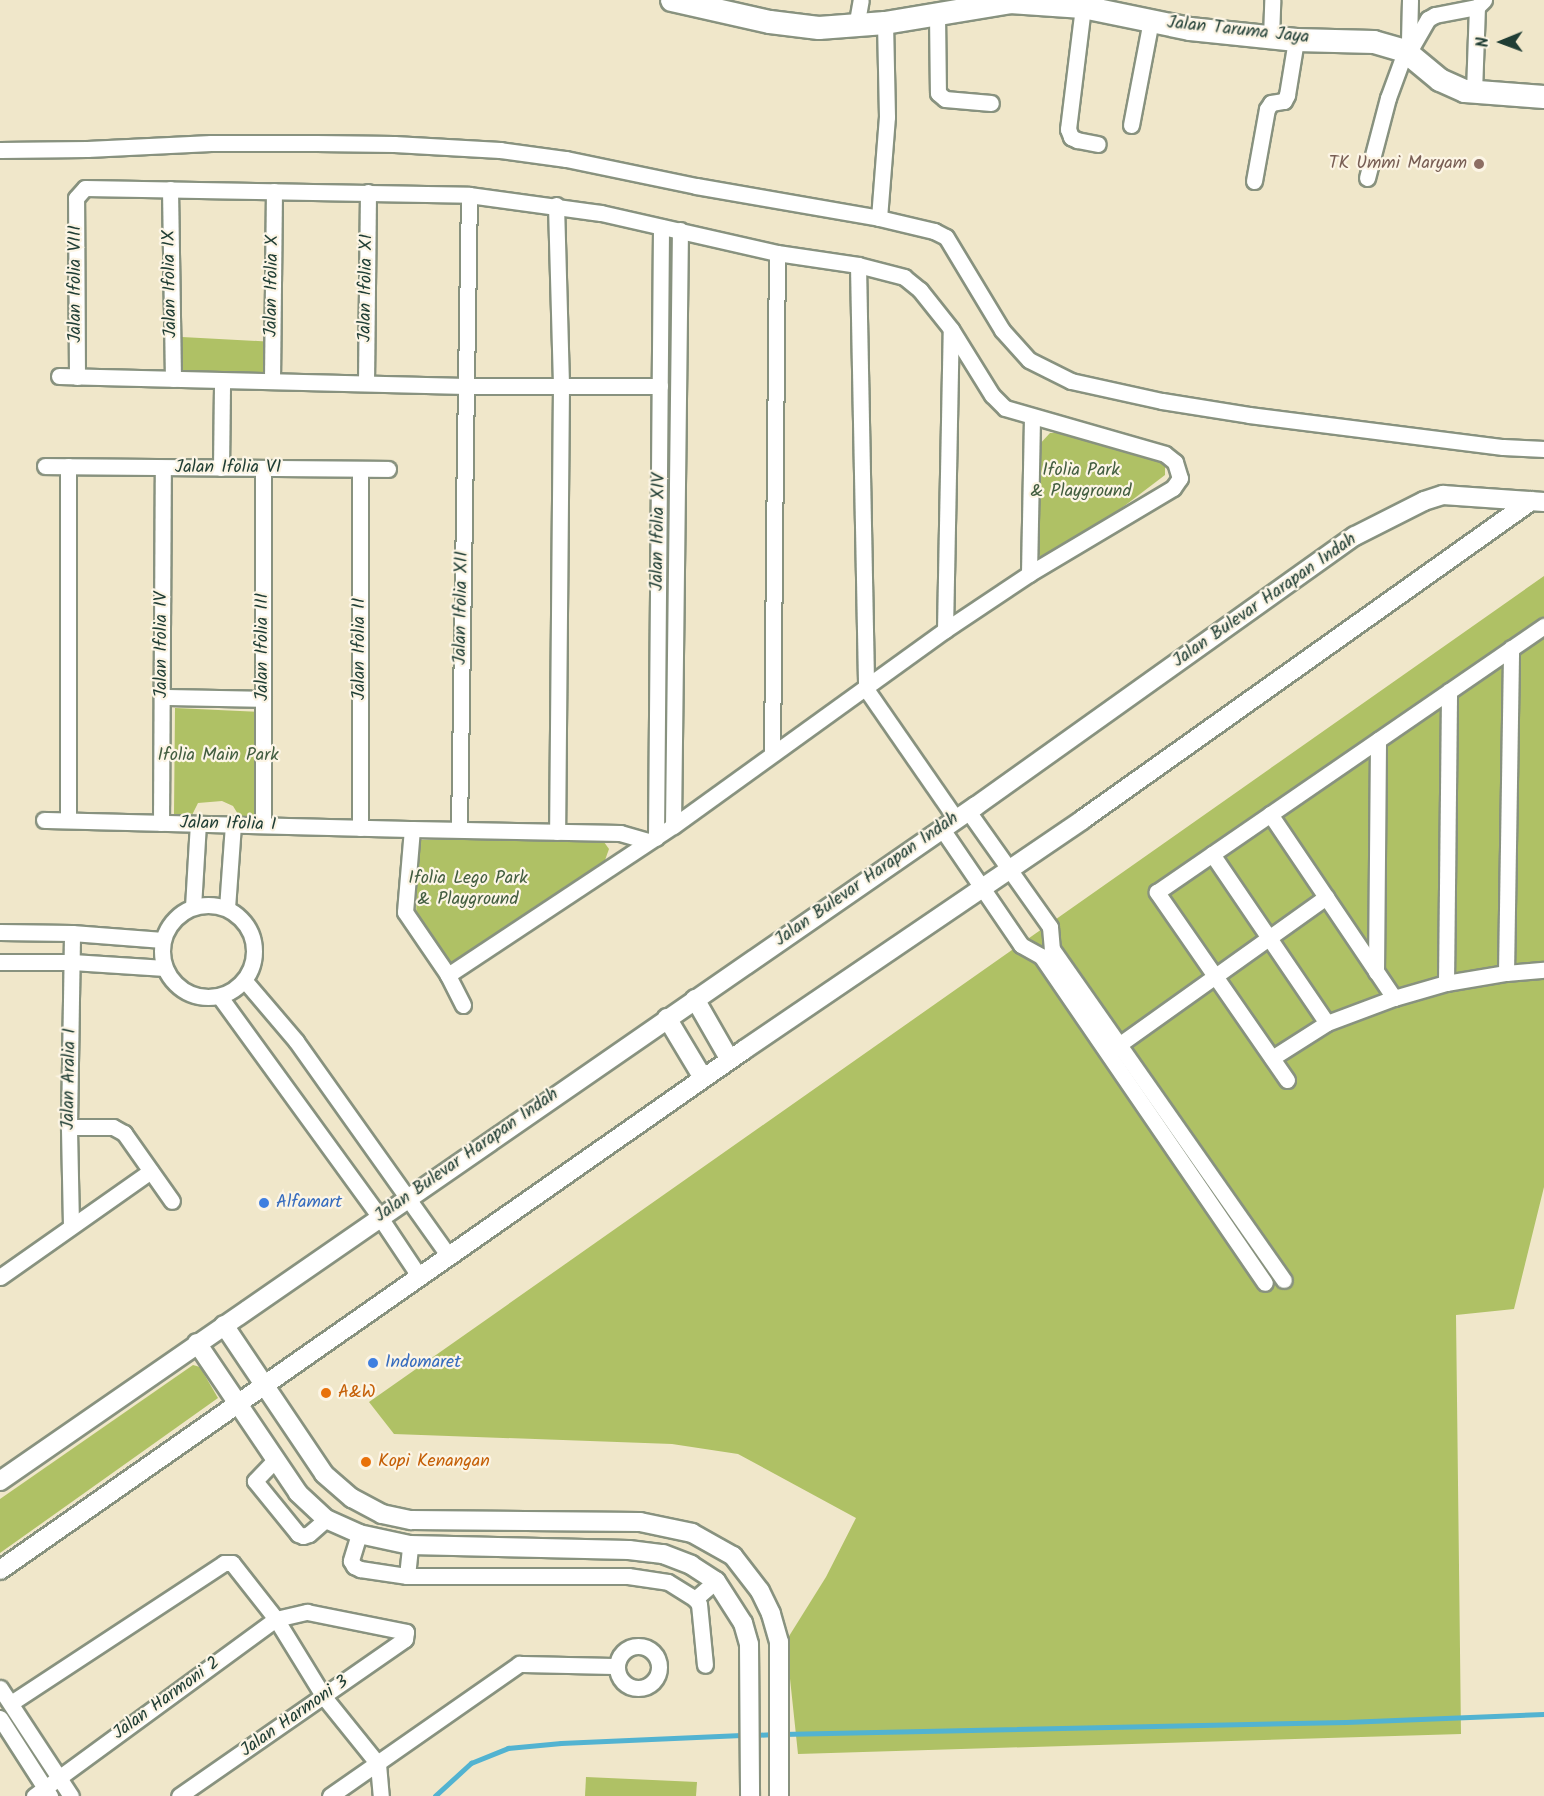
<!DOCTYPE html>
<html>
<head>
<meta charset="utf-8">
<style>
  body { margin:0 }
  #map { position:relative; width:1544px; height:1796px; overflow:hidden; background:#f0e7ca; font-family:Kalam,sans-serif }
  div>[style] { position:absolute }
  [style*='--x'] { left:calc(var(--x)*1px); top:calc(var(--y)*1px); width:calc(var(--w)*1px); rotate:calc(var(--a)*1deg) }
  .green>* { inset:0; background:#afc165; transform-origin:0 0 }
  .stream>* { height:4.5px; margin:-2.25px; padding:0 2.25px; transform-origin:2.25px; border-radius:2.25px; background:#52b3d1 }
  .roads { filter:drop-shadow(2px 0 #88927f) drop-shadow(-2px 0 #88927f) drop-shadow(0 2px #88927f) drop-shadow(0 -2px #88927f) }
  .minor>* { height:15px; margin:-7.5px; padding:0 7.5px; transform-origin:7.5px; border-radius:7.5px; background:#fff }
  .minor>.ring { margin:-7.5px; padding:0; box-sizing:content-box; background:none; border:15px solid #fff; border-radius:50% }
  .tertiary>* { height:18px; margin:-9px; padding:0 9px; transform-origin:9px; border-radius:9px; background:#fff }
  .primary>* { height:22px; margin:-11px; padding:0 11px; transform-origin:11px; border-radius:11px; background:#fff }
  .dots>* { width:16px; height:16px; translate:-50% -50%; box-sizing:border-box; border:3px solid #fcf5e5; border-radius:50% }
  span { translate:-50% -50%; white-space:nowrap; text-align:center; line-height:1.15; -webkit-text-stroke:4.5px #fcf5e5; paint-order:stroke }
  .street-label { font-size:18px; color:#1f3d34 }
  .education-label { font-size:18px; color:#785e54 }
  .right { translate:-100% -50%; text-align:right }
  .park-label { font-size:18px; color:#435e40 }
  .shop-label { font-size:18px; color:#366cbe }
  .left { translate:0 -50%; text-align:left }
  .food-label { font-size:18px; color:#c56008 }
  .north { position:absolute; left:1472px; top:12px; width:60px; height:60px; -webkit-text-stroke:4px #fcf5e5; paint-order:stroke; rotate:269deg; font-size:16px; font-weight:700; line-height:24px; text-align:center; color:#1f3d34 }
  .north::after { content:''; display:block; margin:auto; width:21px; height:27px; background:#1f3d34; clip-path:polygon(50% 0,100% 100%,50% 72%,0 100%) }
</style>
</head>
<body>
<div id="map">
  <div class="green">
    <i style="left:182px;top:337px;width:84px;height:36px;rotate:3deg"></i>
    <i style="clip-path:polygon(1050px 433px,1062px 433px,1151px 457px,1165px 465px,1165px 475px,1123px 507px,1049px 557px,1040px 556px,1036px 548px,1038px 446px)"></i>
    <i style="clip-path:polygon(1544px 576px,1544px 1187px,1514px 1309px,1456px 1315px,1461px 1734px,798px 1754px,786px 1641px,826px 1577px,856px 1518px,738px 1454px,672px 1444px,394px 1434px,369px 1402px)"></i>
    <i style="clip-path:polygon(175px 708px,261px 712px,261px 819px,241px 819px,233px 806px,222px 801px,198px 803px,192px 815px,174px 814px)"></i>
    <i style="clip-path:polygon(538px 838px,604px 842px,609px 849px,604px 863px,448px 966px,416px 918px,418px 840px)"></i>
    <i style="clip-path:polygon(193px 1365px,200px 1367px,218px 1398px,0 1553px,0 1499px)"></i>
    <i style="clip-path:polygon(586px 1777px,697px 1782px,696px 1796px,585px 1796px)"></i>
  </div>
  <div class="stream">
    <i style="--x:782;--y:1734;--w:564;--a:-1.22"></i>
    <i style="--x:1346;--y:1722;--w:198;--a:-2.3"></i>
    <i style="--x:755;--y:1735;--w:19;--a:-3"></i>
    <i style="--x:435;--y:1796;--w:49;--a:-42.5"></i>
    <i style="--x:471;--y:1763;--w:40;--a:-22"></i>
    <i style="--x:508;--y:1748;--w:53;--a:-5.4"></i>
    <i style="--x:561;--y:1743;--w:186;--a:-2.5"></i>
  </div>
  <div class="roads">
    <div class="minor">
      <i style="--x:1083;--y:7;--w:123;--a:97"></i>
      <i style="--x:1068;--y:129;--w:9;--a:69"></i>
      <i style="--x:1071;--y:137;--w:7;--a:27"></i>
      <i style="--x:1077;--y:140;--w:21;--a:11"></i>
      <i style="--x:937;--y:14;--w:79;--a:89.3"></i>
      <i style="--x:938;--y:93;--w:9;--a:41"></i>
      <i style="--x:945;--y:99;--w:46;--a:5"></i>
      <i style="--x:856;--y:27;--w:27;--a:-80"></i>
      <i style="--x:1271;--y:38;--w:38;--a:-88"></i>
      <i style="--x:1410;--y:50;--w:36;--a:-60"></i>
      <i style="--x:1428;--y:19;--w:8;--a:-30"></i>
      <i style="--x:1435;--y:15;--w:43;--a:-10.8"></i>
      <i style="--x:1477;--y:7;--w:10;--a:-45"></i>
      <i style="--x:1474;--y:92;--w:85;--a:-88"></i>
      <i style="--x:1131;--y:125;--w:107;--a:-79.2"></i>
      <i style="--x:0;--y:150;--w:87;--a:-0.7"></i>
      <i style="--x:87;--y:149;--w:124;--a:-2.8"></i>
      <i style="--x:211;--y:143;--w:105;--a:0"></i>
      <i style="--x:316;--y:143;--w:78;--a:0.7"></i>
      <i style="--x:394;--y:144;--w:106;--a:3.2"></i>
      <i style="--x:500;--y:150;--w:67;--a:7.8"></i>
      <i style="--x:566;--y:159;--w:133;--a:11.7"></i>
      <i style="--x:696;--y:186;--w:186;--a:9.9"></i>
      <i style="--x:879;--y:218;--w:57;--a:13.3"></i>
      <i style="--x:934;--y:231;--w:13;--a:27"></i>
      <i style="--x:946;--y:237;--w:109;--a:58.9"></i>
      <i style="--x:1002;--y:330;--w:40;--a:48"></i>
      <i style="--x:1029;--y:360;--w:47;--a:26.6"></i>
      <i style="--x:1071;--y:381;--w:93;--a:12.4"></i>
      <i style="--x:1162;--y:401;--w:88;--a:9.1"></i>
      <i style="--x:1249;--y:415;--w:256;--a:7.2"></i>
      <i style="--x:1503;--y:447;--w:41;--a:2.8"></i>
      <i style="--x:1367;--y:178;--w:83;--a:-75.3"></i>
      <i style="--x:1388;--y:98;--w:61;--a:-69.8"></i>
      <i style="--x:1409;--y:41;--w:41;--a:-88.6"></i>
      <i style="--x:1254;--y:181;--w:73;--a:-79.8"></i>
      <i style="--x:1267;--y:109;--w:7;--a:-56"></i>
      <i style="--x:1271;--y:103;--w:13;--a:-9"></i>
      <i style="--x:1284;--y:101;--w:7;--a:-63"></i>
      <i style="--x:1287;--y:95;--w:56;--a:-80.7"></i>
      <i style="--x:170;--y:189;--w:190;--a:89.1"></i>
      <i style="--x:556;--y:205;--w:180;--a:88.4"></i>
      <i style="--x:561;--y:385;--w:447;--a:90.5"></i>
      <i style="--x:879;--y:218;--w:101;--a:-85.5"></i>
      <i style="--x:887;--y:117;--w:94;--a:-91.2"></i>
      <i style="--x:858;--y:265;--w:424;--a:88.9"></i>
      <i style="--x:866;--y:689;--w:158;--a:55.3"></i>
      <i style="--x:59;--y:376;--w:407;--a:1.4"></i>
      <i style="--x:466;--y:386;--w:194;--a:0"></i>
      <i style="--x:77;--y:377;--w:179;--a:-90.3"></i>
      <i style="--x:76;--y:198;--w:13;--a:-48"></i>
      <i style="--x:85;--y:188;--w:384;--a:1"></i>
      <i style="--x:469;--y:195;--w:133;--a:7.8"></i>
      <i style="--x:601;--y:213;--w:180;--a:12.8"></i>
      <i style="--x:777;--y:253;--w:82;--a:8.4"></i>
      <i style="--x:858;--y:265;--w:48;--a:14.6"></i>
      <i style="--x:904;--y:277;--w:21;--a:39"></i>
      <i style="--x:920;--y:290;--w:50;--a:51.5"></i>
      <i style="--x:951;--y:329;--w:78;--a:58.2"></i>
      <i style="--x:992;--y:395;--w:18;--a:45"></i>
      <i style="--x:1005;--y:408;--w:166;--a:16"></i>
      <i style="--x:1165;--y:454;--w:13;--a:39"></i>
      <i style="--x:1175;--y:462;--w:17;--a:73"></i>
      <i style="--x:1180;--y:478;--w:12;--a:125"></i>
      <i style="--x:1173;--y:488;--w:168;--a:149.2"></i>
      <i style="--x:1029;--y:574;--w:101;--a:146.3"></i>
      <i style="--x:945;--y:630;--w:335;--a:144.2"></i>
      <i style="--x:673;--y:826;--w:270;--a:146.5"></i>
      <i style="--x:272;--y:380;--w:189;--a:-89.4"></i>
      <i style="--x:366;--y:383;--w:191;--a:-89.4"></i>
      <i style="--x:45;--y:466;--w:343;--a:0.5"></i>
      <i style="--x:68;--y:466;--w:354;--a:90"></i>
      <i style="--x:221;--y:468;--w:86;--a:-89.3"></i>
      <i style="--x:263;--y:468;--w:357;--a:90"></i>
      <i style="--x:360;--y:469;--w:359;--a:90"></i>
      <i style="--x:1029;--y:574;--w:157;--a:-88.9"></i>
      <i style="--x:945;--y:630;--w:300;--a:-88.9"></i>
      <i style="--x:162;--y:697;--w:101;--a:1.1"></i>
      <i style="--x:772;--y:754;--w:501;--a:-89.43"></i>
      <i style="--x:968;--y:811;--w:142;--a:54.7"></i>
      <i style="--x:1050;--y:927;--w:22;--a:85"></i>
      <i style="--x:1052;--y:949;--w:404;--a:55"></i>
      <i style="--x:1270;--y:814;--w:222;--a:56"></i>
      <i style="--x:44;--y:820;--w:368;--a:1.4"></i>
      <i style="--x:161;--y:823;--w:355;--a:-89.7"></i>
      <i style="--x:673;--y:826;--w:596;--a:-89.33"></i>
      <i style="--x:459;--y:829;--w:634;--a:-89.1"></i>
      <i style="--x:942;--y:829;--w:140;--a:55.7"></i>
      <i style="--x:1021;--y:945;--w:23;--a:29"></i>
      <i style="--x:1041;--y:956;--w:396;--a:55.6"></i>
      <i style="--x:656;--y:838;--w:611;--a:-89.53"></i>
      <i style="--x:1212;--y:854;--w:204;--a:55.8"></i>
      <i class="ring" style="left:162px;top:905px;width:77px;height:77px"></i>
      <i style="--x:193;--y:907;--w:83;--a:-86.6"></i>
      <i style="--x:227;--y:908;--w:83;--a:-85.9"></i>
      <i style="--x:0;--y:932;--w:72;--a:0.8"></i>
      <i style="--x:72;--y:933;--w:91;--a:4.4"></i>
      <i style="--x:0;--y:962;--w:72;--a:0"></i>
      <i style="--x:72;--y:962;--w:93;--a:3.7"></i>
      <i style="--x:1376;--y:972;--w:232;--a:-89.5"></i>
      <i style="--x:1506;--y:973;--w:325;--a:-89.1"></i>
      <i style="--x:245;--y:981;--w:79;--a:49.6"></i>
      <i style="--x:296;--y:1041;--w:262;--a:54.6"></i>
      <i style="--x:1446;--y:983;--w:292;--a:-89.4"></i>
      <i style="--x:220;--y:997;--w:271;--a:54"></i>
      <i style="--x:379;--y:1216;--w:72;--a:56.3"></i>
      <i style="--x:463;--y:1005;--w:34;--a:-117"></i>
      <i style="--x:448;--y:975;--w:76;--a:-124.3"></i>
      <i style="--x:405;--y:912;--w:83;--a:-85.2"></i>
      <i style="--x:412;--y:829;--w:208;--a:1.1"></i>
      <i style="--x:620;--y:833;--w:29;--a:16"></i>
      <i style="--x:1113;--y:1049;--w:262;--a:-35.5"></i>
      <i style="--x:1272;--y:1058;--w:65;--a:-32.5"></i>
      <i style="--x:1327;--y:1023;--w:72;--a:-20.5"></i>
      <i style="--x:1394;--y:998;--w:54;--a:-16.1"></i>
      <i style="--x:1446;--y:983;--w:61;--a:-9.5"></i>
      <i style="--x:1506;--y:973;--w:38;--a:-5"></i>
      <i style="--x:1287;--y:1080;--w:229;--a:-124.7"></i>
      <i style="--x:1157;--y:892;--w:470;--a:-34.5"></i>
      <i style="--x:69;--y:1127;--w:44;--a:0"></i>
      <i style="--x:113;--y:1127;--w:13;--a:29"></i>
      <i style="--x:124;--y:1133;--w:83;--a:54.8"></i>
      <i style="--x:71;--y:1225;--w:98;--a:-91.2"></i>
      <i style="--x:69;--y:1127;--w:194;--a:-89.1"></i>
      <i style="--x:0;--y:1277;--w:184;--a:-35.1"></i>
      <i style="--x:275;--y:1460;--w:29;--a:134"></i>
      <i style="--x:255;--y:1481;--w:68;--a:50.9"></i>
      <i style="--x:298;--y:1534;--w:5;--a:22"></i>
      <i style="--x:303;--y:1536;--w:6;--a:-18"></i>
      <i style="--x:309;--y:1534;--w:23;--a:-41"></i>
      <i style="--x:359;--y:1534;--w:28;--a:107"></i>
      <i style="--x:351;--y:1561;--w:6;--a:59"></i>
      <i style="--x:354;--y:1566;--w:7;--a:27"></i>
      <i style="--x:360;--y:1569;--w:48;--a:8.5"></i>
      <i style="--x:407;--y:1576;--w:221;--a:0"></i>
      <i style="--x:628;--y:1576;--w:40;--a:8.5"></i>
      <i style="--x:668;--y:1582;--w:32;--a:32"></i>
      <i style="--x:695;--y:1599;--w:6;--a:51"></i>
      <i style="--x:699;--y:1604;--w:61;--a:84.4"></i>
      <i style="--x:407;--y:1576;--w:31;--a:-84"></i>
      <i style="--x:695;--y:1599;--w:28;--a:-41"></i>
      <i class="ring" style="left:617px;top:1646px;width:27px;height:27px"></i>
      <i style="--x:0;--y:1688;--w:129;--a:56.7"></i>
      <i style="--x:11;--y:1703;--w:255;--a:-33.3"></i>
      <i style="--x:224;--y:1563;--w:8;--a:0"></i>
      <i style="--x:232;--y:1563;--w:71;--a:51.8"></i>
      <i style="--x:276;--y:1619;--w:92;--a:58.4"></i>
      <i style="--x:324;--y:1697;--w:86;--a:51.1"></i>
      <i style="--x:378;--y:1764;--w:32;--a:85"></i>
      <i style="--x:0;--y:1718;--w:93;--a:57.3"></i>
      <i style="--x:34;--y:1796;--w:300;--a:-36.2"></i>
      <i style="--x:276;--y:1619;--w:32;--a:-13"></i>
      <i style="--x:307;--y:1612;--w:101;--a:11.4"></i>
      <i style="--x:406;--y:1632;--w:7;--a:98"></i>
      <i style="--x:405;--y:1639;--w:275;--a:145.2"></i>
      <i style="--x:330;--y:1796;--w:231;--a:-34.9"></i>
      <i style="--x:519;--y:1664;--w:98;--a:1.2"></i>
    </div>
    <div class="tertiary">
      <i style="--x:695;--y:999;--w:70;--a:60.2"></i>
      <i style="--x:667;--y:1018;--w:70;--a:59"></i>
      <i style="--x:224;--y:1325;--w:179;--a:56.1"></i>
      <i style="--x:324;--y:1474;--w:37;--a:41"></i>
      <i style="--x:352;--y:1498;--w:34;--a:28"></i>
      <i style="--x:382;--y:1514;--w:30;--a:12"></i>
      <i style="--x:411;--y:1520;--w:229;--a:0.5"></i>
      <i style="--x:640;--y:1522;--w:53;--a:11.9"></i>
      <i style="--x:692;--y:1533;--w:47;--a:29.3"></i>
      <i style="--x:733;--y:1556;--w:44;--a:52.4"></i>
      <i style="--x:760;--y:1591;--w:25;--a:64"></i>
      <i style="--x:771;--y:1614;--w:29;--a:74"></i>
      <i style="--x:779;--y:1642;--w:154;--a:90"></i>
      <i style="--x:197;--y:1343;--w:181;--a:56"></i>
      <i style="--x:298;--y:1493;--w:38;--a:43"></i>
      <i style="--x:326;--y:1519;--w:36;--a:24"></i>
      <i style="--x:359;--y:1534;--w:52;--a:12.2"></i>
      <i style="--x:410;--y:1545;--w:219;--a:1.3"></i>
      <i style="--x:629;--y:1550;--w:34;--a:7"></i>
      <i style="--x:663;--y:1554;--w:30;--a:21"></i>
      <i style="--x:691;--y:1565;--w:30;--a:33"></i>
      <i style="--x:716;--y:1581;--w:50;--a:57.3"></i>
      <i style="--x:743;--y:1623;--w:22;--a:74"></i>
      <i style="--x:749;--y:1644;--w:152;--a:89.6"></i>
      <i style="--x:0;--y:1481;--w:1187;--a:-34.67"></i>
      <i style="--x:976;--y:806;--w:465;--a:-35.5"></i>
      <i style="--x:1355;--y:536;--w:77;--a:-26.9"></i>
      <i style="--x:1424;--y:501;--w:20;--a:-18"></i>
      <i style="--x:1443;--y:495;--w:101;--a:4"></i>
      <i style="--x:0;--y:1570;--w:908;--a:-34.95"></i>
      <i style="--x:744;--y:1050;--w:409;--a:-34.2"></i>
      <i style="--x:1082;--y:820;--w:551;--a:-35.39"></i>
    </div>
    <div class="primary">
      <i style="--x:672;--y:0;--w:100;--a:12.7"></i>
      <i style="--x:770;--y:22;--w:49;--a:7"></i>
      <i style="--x:819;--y:28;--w:66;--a:-4.3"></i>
      <i style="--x:885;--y:23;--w:127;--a:-9.5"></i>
      <i style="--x:1010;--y:2;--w:73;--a:3.9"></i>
      <i style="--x:1083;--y:7;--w:109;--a:11.6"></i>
      <i style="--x:1190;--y:29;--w:107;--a:5.9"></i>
      <i style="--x:1296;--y:40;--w:78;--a:1.5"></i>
      <i style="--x:1374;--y:42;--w:32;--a:16"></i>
      <i style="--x:1405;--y:51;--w:45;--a:39.6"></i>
      <i style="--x:1440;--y:80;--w:27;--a:24"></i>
      <i style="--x:1465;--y:91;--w:79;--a:4.3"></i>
    </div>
  </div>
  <div class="dots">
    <i style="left:1479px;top:164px;background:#8d6e63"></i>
    <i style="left:264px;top:1203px;background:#3f7fe0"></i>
    <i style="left:373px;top:1363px;background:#3f7fe0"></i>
    <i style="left:326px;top:1393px;background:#e8710a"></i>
    <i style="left:366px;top:1462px;background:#e8710a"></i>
  </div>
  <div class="street-label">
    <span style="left:1238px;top:31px;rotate:6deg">Jalan Taruma Jaya</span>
    <span style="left:76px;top:284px;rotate:-90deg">Jalan Ifolia VIII</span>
    <span style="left:171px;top:284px;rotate:-91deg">Jalan Ifolia IX</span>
    <span style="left:273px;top:286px;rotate:-89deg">Jalan Ifolia X</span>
    <span style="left:367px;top:288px;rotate:-89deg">Jalan Ifolia XI</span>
    <span style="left:228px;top:468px">Jalan Ifolia VI</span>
    <span style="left:659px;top:532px;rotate:-89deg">Jalan Ifolia XIV</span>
    <span style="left:1265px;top:601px;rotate:-35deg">Jalan Bulevar Harapan Indah</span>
    <span style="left:462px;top:608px;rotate:-89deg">Jalan Ifolia XII</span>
    <span style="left:162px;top:645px;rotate:-90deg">Jalan Ifolia IV</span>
    <span style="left:263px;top:647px;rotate:-90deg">Jalan Ifolia III</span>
    <span style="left:360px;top:649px;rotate:-90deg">Jalan Ifolia II</span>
    <span style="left:228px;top:825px;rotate:1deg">Jalan Ifolia I</span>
    <span style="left:867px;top:880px;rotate:-35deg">Jalan Bulevar Harapan Indah</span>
    <span style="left:70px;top:1079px;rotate:-89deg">Jalan Aralia I</span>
    <span style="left:467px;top:1156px;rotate:-35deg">Jalan Bulevar Harapan Indah</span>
    <span style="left:167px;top:1699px;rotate:-36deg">Jalan Harmoni 2</span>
    <span style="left:295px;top:1717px;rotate:-35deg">Jalan Harmoni 3</span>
  </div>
  <div class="education-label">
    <span class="right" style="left:1467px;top:164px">TK Ummi Maryam</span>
  </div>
  <div class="park-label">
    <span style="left:1081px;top:482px">Ifolia Park<br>&amp; Playground</span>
    <span style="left:218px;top:756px">Ifolia Main Park</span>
    <span style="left:468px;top:890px">Ifolia Lego Park<br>&amp; Playground</span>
  </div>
  <div class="shop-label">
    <span class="left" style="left:276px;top:1203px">Alfamart</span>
    <span class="left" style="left:385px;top:1363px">Indomaret</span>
  </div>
  <div class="food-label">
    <span class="left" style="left:338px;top:1393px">A&amp;W</span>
    <span class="left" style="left:378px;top:1462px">Kopi Kenangan</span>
  </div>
  <div class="north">N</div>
</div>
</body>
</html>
